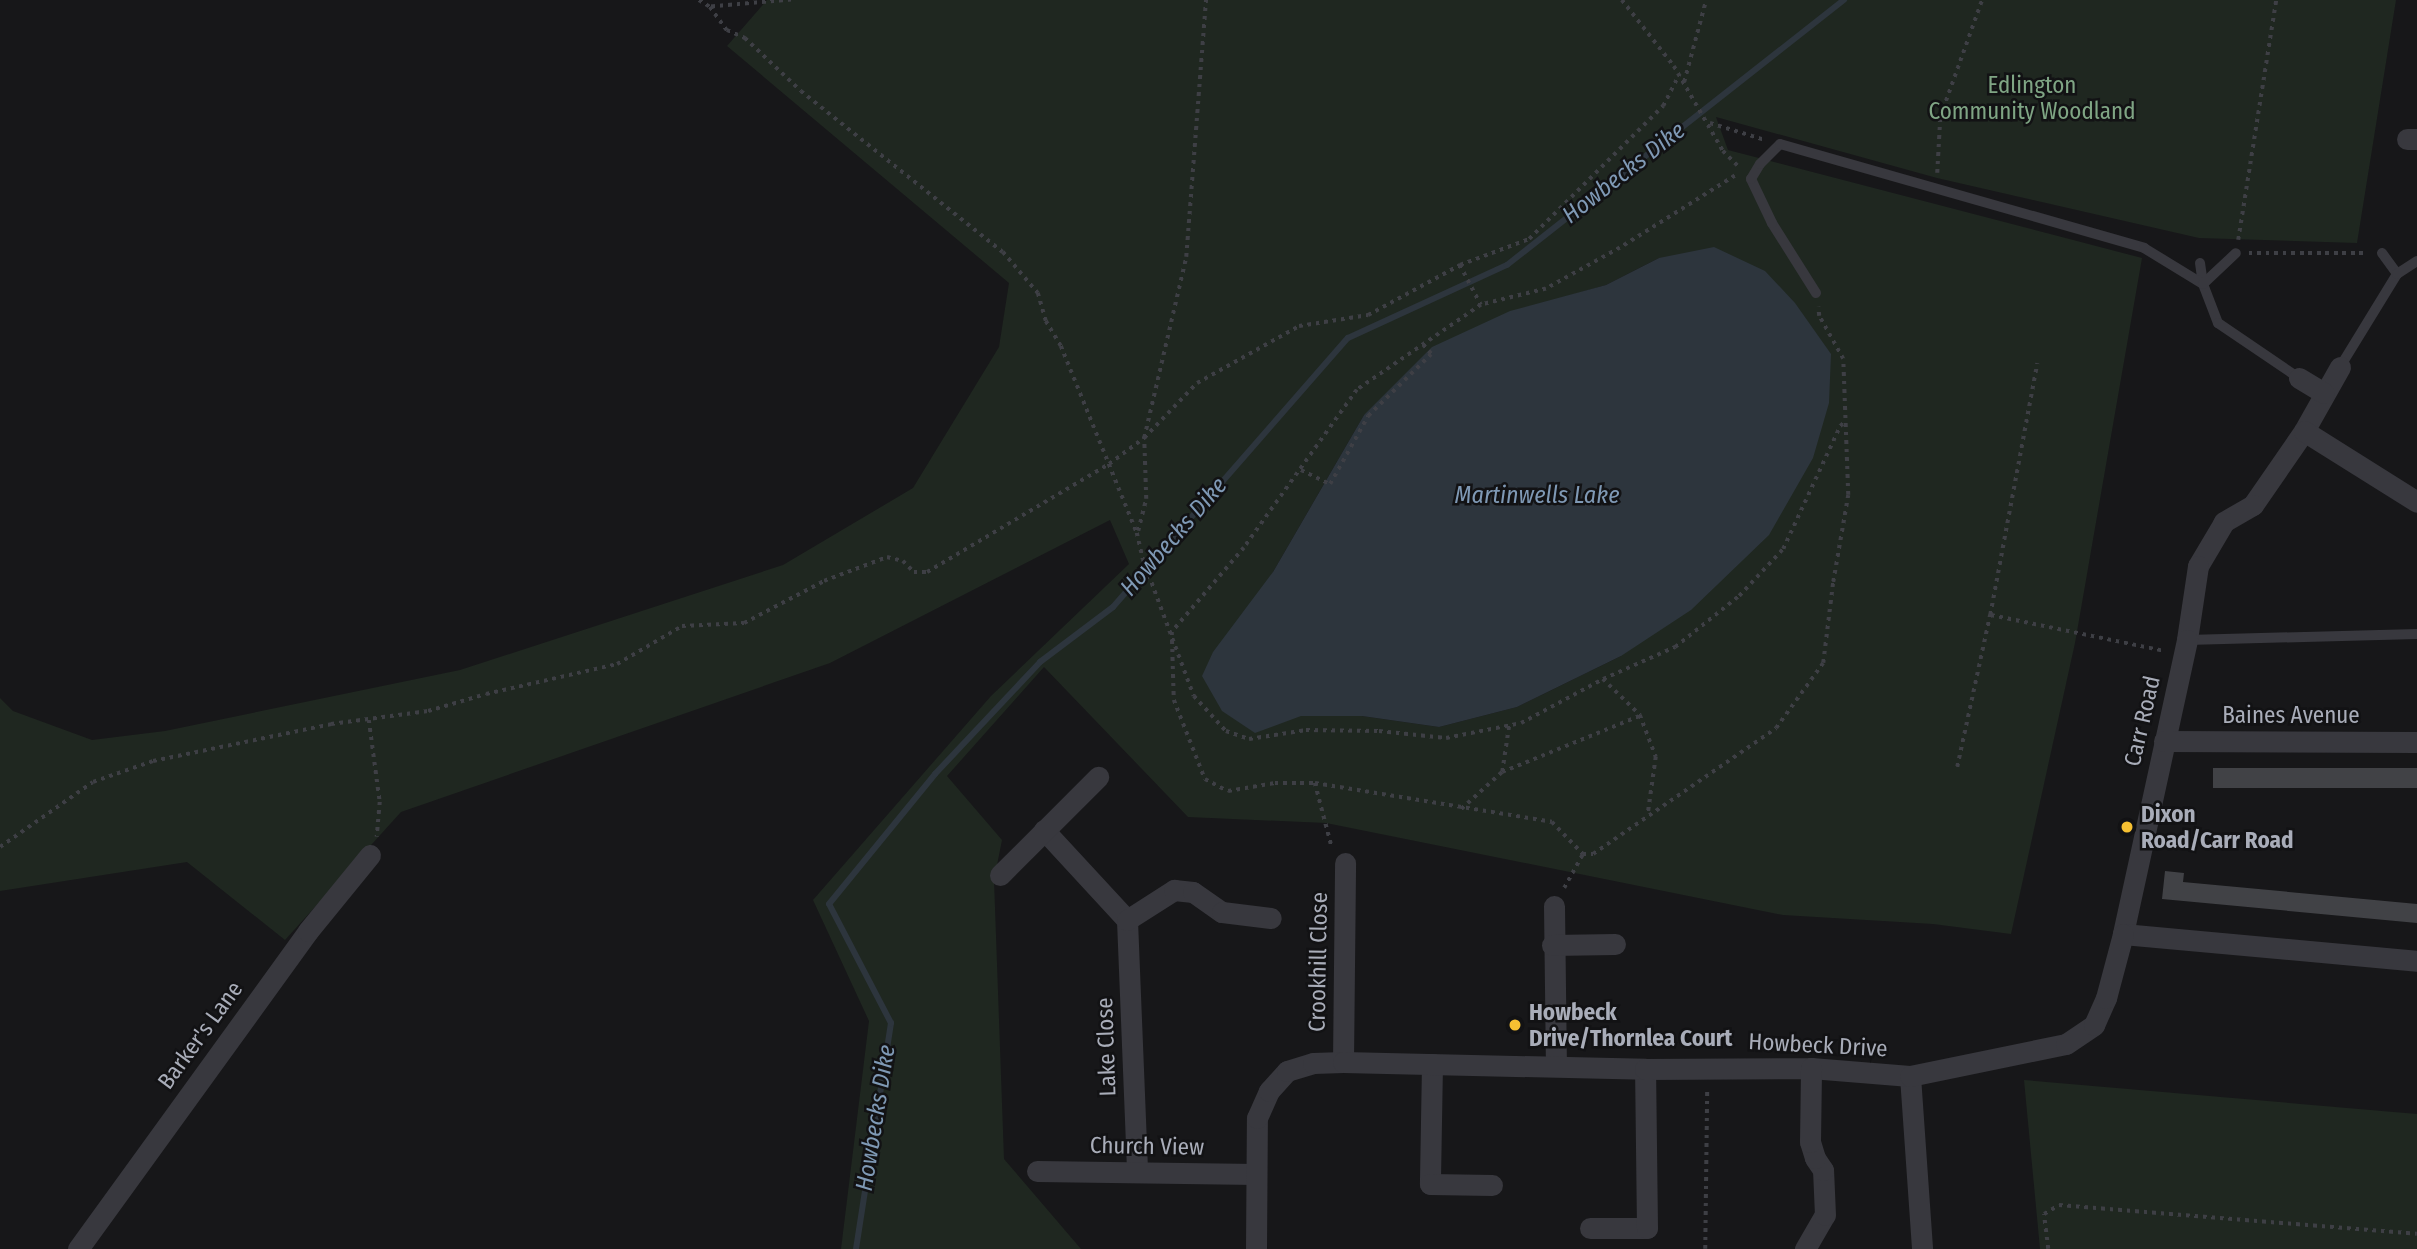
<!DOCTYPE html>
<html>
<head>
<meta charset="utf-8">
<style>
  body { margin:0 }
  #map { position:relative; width:2417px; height:1249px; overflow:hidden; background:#171719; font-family:"Fira Sans Condensed",sans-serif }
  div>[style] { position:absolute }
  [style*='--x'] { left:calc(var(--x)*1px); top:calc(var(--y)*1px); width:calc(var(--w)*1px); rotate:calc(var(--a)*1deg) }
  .green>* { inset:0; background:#1f2720 }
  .water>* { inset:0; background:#2d353d }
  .stream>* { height:6px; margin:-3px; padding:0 3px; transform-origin:3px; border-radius:3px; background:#2d353d }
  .building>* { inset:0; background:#414246; transform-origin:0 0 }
  .path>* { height:3.5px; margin-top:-1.75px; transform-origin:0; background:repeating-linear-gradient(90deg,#3e3f45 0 3.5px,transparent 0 8.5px) }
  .service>* { height:10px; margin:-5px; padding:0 5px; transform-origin:5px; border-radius:5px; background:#38383e }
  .minor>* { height:21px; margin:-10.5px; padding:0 10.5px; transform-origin:10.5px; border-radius:10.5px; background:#38383e }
  .dots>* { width:19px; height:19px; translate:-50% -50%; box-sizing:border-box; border:4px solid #121214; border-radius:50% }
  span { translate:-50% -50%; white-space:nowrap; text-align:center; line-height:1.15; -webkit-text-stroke:5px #121214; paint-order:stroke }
  .park-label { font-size:23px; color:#7fa584 }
  .street-label { font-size:23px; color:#a9adb9 }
  .poi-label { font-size:23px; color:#a9adb9; font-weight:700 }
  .left { translate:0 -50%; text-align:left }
  .water-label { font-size:24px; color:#7f99b5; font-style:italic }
</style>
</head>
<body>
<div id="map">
  <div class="green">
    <i style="clip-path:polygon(evenodd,767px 0,2396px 0,2357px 243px,2199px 238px,1937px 178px,1716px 117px,1728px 150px,2142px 258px,2075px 643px,2011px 934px,1933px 924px,1783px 915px,1326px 823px,1188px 817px,1044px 667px,947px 776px,1002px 840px,994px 880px,1004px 1159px,1081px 1249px,841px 1249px,869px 1021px,813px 900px,991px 696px,1129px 564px,1110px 520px,830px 663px,401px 812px,285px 940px,187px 862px,0 891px,0 698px,13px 711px,92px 740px,165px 731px,460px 670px,783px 565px,913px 488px,999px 347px,1009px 283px,727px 46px,767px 0,1659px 258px,1621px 656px,1517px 707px,1439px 727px,1362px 716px,1301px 716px,1273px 572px,1364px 415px,1561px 298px,1606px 285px,1659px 258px)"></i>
    <i style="clip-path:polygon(2024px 1080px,2417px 1114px,2417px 1249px,2040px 1249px)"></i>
  </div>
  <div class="water">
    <i style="clip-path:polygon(1714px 247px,1765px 271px,1795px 303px,1831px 354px,1829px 403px,1813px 458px,1769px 535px,1691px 610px,1621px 656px,1517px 707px,1439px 727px,1362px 716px,1301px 716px,1255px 733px,1222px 711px,1202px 676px,1213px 652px,1273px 572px,1364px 415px,1432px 347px,1510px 311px,1606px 285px,1659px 258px)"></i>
  </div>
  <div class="stream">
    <i style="--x:856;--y:1249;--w:229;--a:-81.2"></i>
    <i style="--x:891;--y:1023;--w:134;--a:-117.5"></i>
    <i style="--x:829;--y:904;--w:168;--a:-50.8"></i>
    <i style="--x:935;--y:774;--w:154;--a:-46.8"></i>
    <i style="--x:1040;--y:662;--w:91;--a:-37"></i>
    <i style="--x:1113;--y:607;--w:357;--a:-48.9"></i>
    <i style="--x:1348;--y:338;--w:175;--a:-24.7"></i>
    <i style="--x:1507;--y:265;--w:429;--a:-38.2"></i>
  </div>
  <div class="building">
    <i style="left:2213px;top:768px;width:204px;height:20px"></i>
    <i style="clip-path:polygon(2165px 871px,2184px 873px,2183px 882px,2417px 904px,2417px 923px,2162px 899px)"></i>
  </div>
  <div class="path">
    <i style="--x:699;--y:0;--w:13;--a:32"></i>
    <i style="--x:791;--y:0;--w:81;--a:175.1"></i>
    <i style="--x:710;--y:7;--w:29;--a:54"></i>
    <i style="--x:727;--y:30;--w:20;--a:24"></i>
    <i style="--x:745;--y:38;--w:77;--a:43.4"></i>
    <i style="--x:801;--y:91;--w:258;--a:38.6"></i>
    <i style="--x:1003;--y:252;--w:54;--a:49.5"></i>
    <i style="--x:1038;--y:293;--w:29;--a:74"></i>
    <i style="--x:1046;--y:321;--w:29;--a:59"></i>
    <i style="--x:1061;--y:346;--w:202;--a:67.9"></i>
    <i style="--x:1137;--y:533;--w:27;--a:77"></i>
    <i style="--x:1143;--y:559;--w:146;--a:69.6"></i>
    <i style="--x:1194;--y:696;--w:47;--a:47.6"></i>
    <i style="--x:1226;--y:731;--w:24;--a:19"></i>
    <i style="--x:1249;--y:739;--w:58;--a:-9"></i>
    <i style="--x:1306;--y:730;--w:73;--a:0.8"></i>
    <i style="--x:1379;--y:731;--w:67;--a:6"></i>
    <i style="--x:1446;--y:738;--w:76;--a:-11.3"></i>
    <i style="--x:1521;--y:723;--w:93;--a:-28.2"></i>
    <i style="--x:1603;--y:679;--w:79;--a:-24"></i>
    <i style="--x:1675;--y:647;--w:82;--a:-38.6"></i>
    <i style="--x:1739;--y:596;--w:64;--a:-46.9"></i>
    <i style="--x:1783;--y:549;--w:136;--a:-65.1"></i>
    <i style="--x:1840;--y:426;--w:6;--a:-39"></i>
    <i style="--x:1622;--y:0;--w:84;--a:51.8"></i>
    <i style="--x:1674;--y:66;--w:98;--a:60"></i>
    <i style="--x:1723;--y:151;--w:25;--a:45"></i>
    <i style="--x:1684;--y:82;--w:85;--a:-75"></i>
    <i style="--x:1710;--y:123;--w:58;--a:17.2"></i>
    <i style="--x:1937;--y:173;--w:56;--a:-86.9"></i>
    <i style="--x:1940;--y:117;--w:124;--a:-70.3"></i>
    <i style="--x:1735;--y:176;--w:136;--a:147.9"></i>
    <i style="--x:1620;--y:248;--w:85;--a:151"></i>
    <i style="--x:1546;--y:289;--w:67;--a:166.2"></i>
    <i style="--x:1481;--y:305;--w:150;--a:145.6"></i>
    <i style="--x:1357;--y:390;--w:194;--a:125.6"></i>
    <i style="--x:1244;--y:548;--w:111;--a:130.6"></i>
    <i style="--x:1172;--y:632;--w:68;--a:88.3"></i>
    <i style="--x:1174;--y:700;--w:85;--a:68.6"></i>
    <i style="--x:1205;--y:779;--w:26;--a:28"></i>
    <i style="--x:1228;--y:791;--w:48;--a:-9.7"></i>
    <i style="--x:1275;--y:783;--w:40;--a:0"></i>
    <i style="--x:1315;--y:783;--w:240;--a:9.3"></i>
    <i style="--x:1552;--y:822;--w:45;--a:45.9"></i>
    <i style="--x:1583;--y:854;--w:10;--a:0"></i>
    <i style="--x:1593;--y:854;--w:222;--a:-34.5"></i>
    <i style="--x:1776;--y:728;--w:80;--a:-54.1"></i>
    <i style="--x:1823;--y:663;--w:82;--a:-83"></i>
    <i style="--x:1833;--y:582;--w:88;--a:-80.2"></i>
    <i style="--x:1848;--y:495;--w:136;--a:-92.1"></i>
    <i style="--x:1843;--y:359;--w:49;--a:-119.2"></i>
    <i style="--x:1819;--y:316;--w:9;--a:-96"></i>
    <i style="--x:2238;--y:240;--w:243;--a:-81"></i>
    <i style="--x:2249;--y:253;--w:118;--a:0"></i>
    <i style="--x:1460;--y:265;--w:45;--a:62.3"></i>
    <i style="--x:1301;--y:470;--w:32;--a:26"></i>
    <i style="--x:1330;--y:484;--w:78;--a:-60.8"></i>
    <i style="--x:1368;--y:416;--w:88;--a:-44.5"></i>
    <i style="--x:1431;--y:354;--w:12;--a:-132"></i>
    <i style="--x:1138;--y:531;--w:33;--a:-76"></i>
    <i style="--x:1146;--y:499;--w:61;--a:-91.9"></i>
    <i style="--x:1144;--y:438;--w:186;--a:-76.9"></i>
    <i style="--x:1186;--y:257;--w:258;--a:-85.6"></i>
    <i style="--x:1991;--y:615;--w:178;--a:11.7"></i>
    <i style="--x:1603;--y:679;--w:52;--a:44.2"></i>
    <i style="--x:1640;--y:715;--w:45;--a:69.1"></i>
    <i style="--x:1656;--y:757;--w:58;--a:98"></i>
    <i style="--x:369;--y:720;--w:83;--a:82.4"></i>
    <i style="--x:380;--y:802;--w:35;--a:95"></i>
    <i style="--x:1957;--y:767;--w:156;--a:-77.8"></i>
    <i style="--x:1990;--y:615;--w:256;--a:-79.4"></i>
    <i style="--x:1502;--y:772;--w:148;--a:-22.2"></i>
    <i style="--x:1315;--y:783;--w:67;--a:75.3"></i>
    <i style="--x:1461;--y:809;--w:55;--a:-42.1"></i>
    <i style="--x:1502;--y:772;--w:48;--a:-81.5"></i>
    <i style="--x:0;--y:847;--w:113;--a:-35"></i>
    <i style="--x:93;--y:782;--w:64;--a:-19.3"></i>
    <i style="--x:153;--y:761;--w:182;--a:-11.7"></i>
    <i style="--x:331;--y:724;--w:98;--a:-7.6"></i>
    <i style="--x:428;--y:711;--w:60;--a:-16.3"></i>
    <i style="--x:486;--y:694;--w:134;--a:-12.9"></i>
    <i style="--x:617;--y:664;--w:75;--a:-30.3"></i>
    <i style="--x:682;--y:626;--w:62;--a:-2.8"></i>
    <i style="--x:744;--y:623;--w:90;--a:-27.7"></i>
    <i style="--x:824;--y:581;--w:67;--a:-20.9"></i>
    <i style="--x:887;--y:557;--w:16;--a:14"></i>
    <i style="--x:903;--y:561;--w:16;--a:45"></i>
    <i style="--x:914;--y:572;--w:13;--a:0"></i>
    <i style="--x:927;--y:572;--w:212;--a:-30.7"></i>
    <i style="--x:1109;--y:464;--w:44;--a:-36.6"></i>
    <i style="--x:1144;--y:438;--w:76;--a:-46.1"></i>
    <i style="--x:1197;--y:383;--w:117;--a:-29.2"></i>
    <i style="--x:1299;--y:326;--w:70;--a:-9.1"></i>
    <i style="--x:1368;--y:315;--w:105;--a:-28.5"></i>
    <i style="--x:1460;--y:265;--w:74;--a:-20.6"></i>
    <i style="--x:1529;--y:239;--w:189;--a:-44.8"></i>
    <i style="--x:1663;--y:106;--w:36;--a:-63"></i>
    <i style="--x:1564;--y:888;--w:39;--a:-61"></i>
    <i style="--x:1705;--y:1249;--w:159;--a:-89.3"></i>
    <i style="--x:2048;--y:1249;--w:35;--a:-97"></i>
    <i style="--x:2044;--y:1214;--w:17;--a:-31"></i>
    <i style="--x:2059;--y:1205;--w:359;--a:4.6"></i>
  </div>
  <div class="service">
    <i style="--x:2382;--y:253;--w:26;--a:54"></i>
    <i style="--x:2200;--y:263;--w:21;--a:82"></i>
    <i style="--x:2203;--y:284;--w:42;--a:69"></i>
    <i style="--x:2218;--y:323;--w:98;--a:34.2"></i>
    <i style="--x:1816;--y:293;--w:83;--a:-122.2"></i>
    <i style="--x:1772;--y:223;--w:49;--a:-115.5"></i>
    <i style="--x:1751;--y:179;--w:17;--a:-59"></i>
    <i style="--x:1760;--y:164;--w:28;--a:-45"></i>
    <i style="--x:1780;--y:144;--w:379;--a:15.9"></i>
    <i style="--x:2144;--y:248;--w:69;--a:31.4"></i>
    <i style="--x:2203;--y:284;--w:45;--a:-43.2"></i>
    <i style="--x:2340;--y:367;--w:109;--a:-58.5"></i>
    <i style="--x:2397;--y:274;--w:24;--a:-33"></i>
    <i style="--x:2187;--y:640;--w:230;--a:-1.5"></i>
  </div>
  <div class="minor">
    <i style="--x:2407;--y:139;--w:10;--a:0"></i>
    <i style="--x:2340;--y:367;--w:73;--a:119.4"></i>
    <i style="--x:2304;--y:431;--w:90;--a:124.6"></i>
    <i style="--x:2253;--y:505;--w:34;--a:150"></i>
    <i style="--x:2224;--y:522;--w:51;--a:120.6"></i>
    <i style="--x:2198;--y:566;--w:75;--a:98.5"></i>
    <i style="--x:2187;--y:640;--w:301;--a:102.3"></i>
    <i style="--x:2123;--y:934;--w:295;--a:5.2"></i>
    <i style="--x:2299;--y:378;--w:29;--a:31"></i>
    <i style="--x:2304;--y:431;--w:133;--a:32.1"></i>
    <i style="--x:2164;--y:741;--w:253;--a:0.2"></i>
    <i style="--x:1044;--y:830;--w:122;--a:47.3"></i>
    <i style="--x:1127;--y:920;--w:251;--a:87.7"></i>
    <i style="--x:1000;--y:875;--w:139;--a:-45"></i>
    <i style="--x:1554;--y:906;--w:160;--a:89.3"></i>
    <i style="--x:1127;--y:920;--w:56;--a:-32.6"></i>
    <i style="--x:1174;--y:890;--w:19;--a:6"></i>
    <i style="--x:1193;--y:892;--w:35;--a:35"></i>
    <i style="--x:1222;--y:912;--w:49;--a:7"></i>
    <i style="--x:1552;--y:945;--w:63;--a:-0.9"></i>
    <i style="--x:1343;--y:1062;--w:199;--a:-89.4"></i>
    <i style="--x:1432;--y:1064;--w:120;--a:91"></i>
    <i style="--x:1430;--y:1184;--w:62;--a:0.9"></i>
    <i style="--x:1910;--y:1076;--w:173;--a:86"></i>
    <i style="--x:1037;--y:1171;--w:219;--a:0.8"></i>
    <i style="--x:1590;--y:1228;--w:57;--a:0"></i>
    <i style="--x:1647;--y:1228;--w:159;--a:-90.7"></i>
    <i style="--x:78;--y:1249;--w:392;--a:-54.1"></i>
    <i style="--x:308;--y:931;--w:98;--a:-50.8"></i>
    <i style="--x:1256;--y:1249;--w:131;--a:-89.6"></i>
    <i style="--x:1257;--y:1118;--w:30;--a:-66"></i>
    <i style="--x:1269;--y:1091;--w:27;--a:-48"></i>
    <i style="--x:1287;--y:1071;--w:27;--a:-17"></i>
    <i style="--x:1313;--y:1063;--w:30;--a:-2"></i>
    <i style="--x:1343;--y:1062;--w:302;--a:1.3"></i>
    <i style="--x:1645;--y:1069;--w:166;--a:-0.3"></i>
    <i style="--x:1811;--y:1068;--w:99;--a:4.6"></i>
    <i style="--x:1910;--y:1076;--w:159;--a:-11.6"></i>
    <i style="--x:2066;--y:1044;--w:34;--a:-34"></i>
    <i style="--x:2094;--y:1025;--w:30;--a:-66"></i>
    <i style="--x:2106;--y:998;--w:66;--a:-75.1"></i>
    <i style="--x:1805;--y:1249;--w:39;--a:-60"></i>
    <i style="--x:1825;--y:1215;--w:45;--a:-92.5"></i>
    <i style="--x:1823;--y:1170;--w:14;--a:-124"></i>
    <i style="--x:1815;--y:1158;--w:17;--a:-107"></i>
    <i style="--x:1810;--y:1142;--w:74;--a:-89.2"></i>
  </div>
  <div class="dots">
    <i style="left:2127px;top:827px;background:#f6c032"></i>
    <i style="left:1515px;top:1025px;background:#f6c032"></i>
  </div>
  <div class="park-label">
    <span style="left:2032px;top:98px">Edlington<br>Community Woodland</span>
  </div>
  <div class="street-label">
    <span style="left:2291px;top:715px">Baines Avenue</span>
    <span style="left:2142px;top:721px;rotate:-77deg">Carr Road</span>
    <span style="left:1318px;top:962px;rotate:-89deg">Crookhill Close</span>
    <span style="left:200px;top:1035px;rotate:-54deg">Barker's Lane</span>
    <span style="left:1818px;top:1045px;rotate:3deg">Howbeck Drive</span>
    <span style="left:1106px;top:1047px;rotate:-92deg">Lake Close</span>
    <span style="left:1147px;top:1146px;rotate:1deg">Church View</span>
  </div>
  <div class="poi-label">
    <span class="left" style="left:2141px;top:827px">Dixon<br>Road/Carr Road</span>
    <span class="left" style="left:1529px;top:1025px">Howbeck<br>Drive/Thornlea Court</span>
  </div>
  <div class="water-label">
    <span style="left:1624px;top:173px;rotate:-38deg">Howbecks Dike</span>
    <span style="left:1537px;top:496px">Martinwells Lake</span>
    <span style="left:1174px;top:537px;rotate:-49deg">Howbecks Dike</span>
    <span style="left:876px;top:1118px;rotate:-81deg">Howbecks Dike</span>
  </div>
</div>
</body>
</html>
